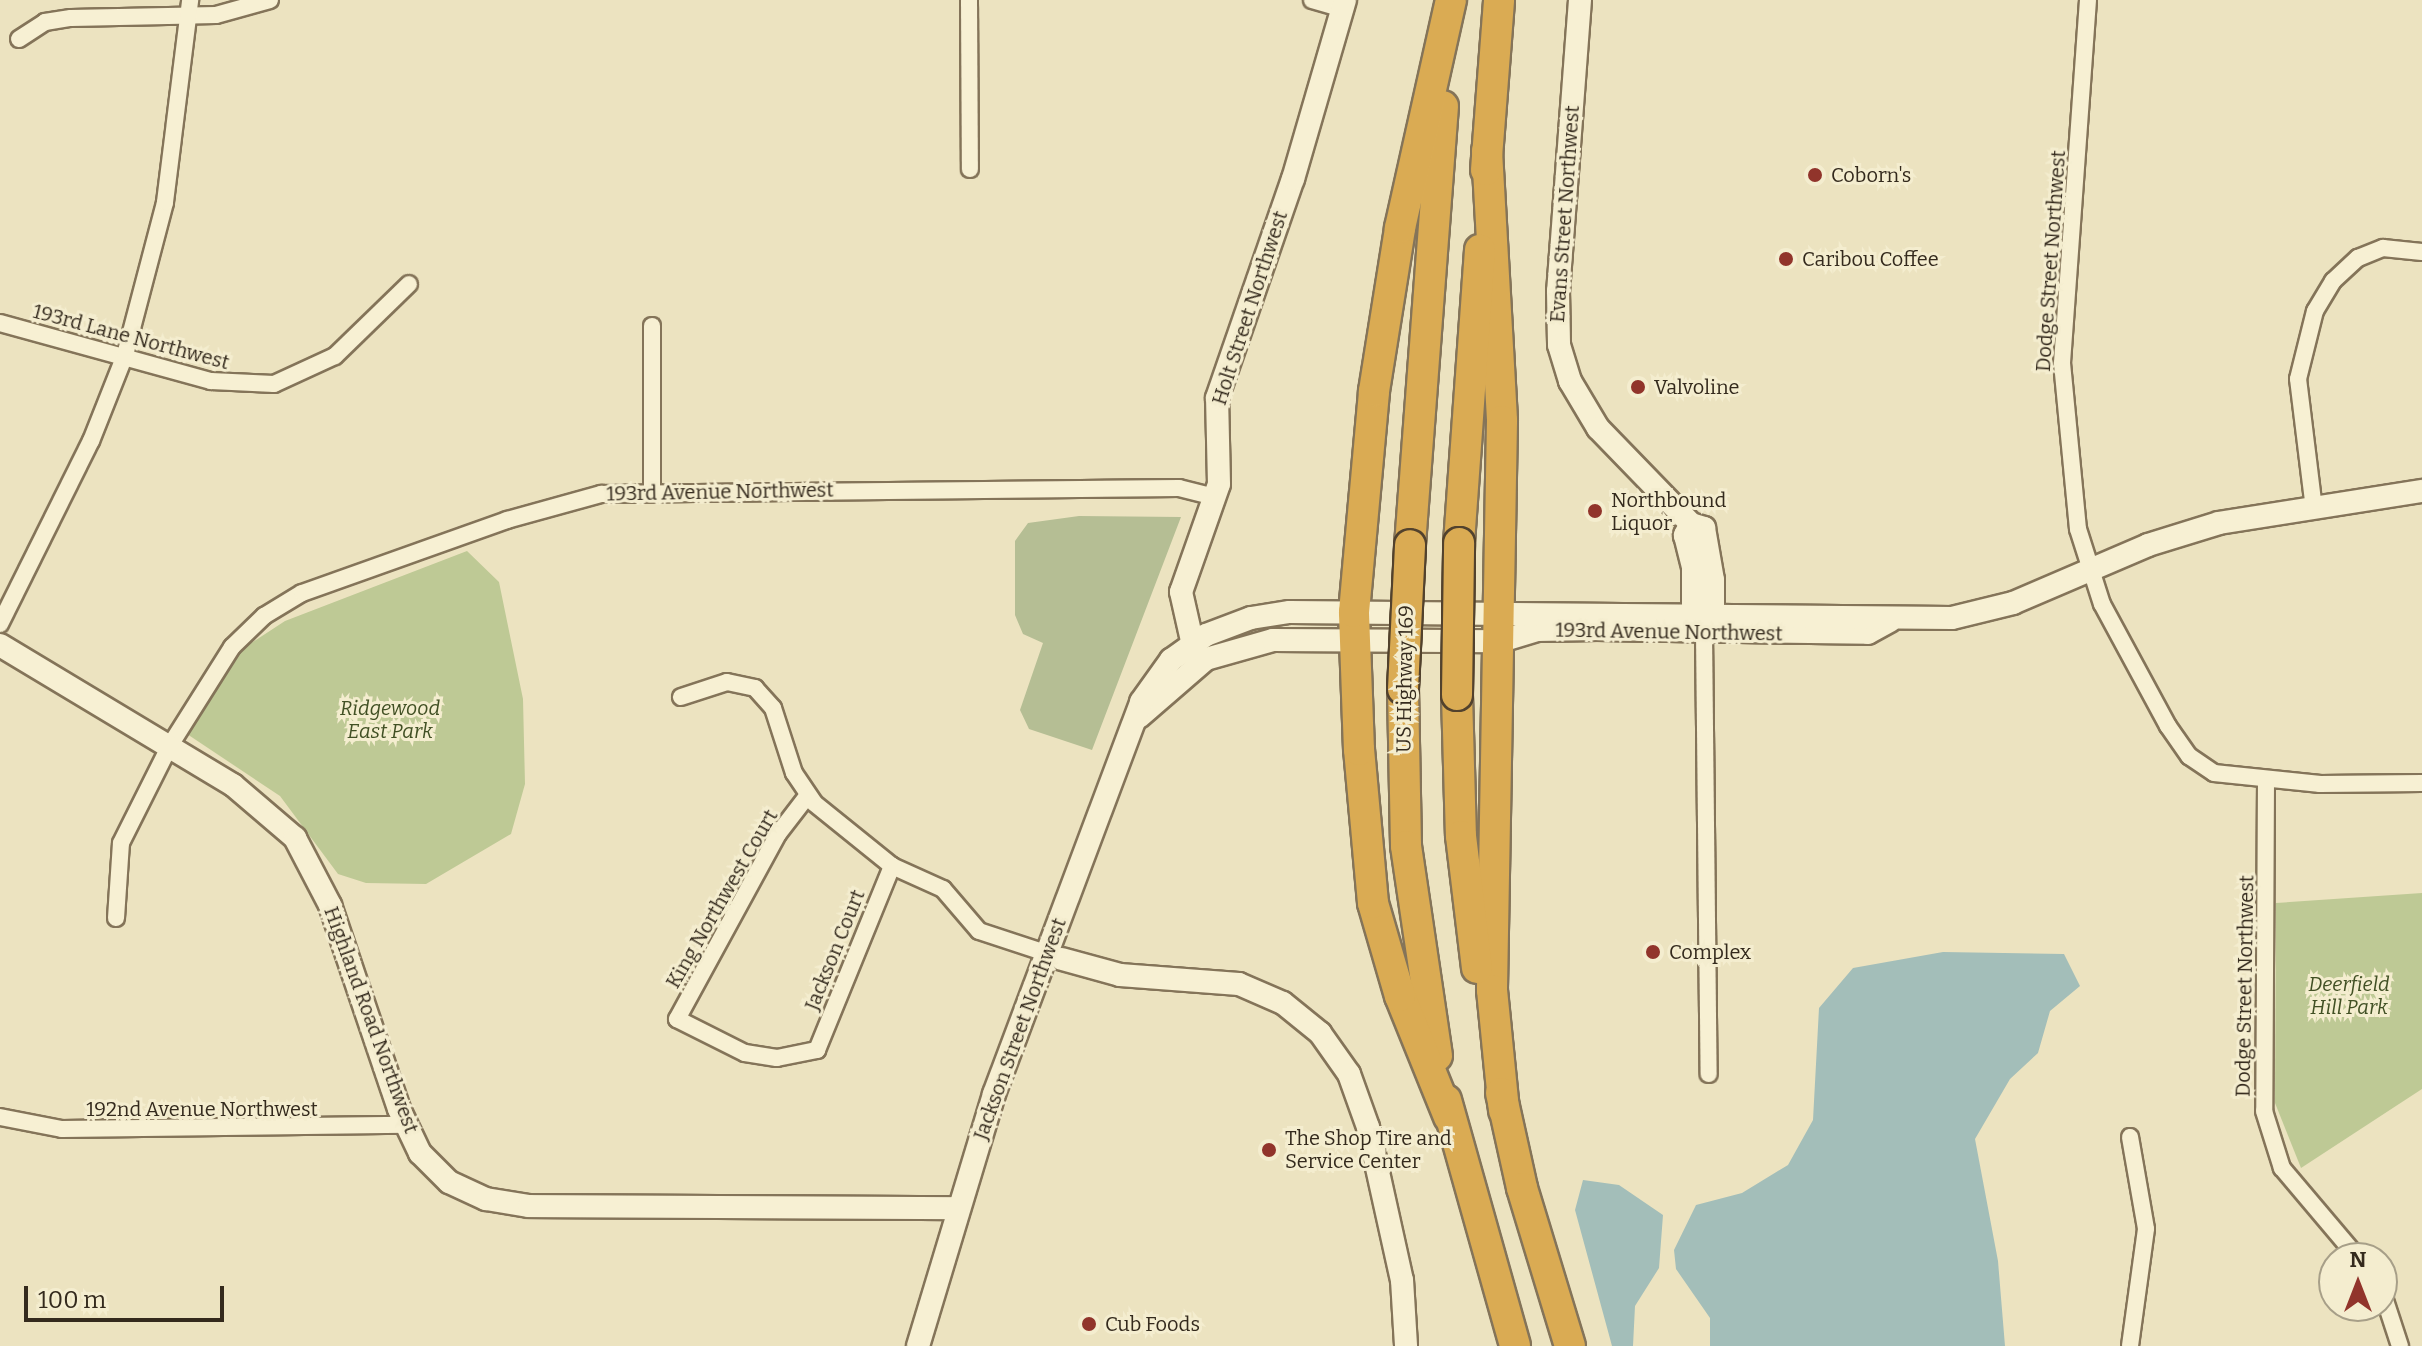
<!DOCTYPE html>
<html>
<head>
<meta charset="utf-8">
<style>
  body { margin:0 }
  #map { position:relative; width:2422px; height:1346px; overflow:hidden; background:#ece3c0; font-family:Bitter,serif }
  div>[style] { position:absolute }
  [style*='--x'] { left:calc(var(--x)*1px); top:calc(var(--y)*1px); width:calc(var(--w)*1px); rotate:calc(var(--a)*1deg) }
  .green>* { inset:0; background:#bec995 }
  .cemetery>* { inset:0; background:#b5be94 }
  .water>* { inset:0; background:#a3beb9 }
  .roads { filter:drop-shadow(2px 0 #847459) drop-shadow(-2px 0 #847459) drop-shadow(0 2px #847459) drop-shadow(0 -2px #847459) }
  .street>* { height:16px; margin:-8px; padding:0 8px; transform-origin:8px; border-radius:8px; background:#f7f0d3 }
  .secondary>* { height:22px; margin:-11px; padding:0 11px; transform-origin:11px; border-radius:11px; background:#f7f0d3 }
  .highway>* { height:30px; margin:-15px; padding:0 15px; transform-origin:15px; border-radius:15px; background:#daab53 }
  .bridges { filter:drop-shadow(2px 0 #52422d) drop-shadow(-2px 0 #52422d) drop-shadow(0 2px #52422d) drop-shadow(0 -2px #52422d) }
  .highway-bridge>* { height:30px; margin:-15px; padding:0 15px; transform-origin:15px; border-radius:15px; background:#daab53 }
  .dots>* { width:22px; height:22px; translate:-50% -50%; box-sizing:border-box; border:4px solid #f4edcf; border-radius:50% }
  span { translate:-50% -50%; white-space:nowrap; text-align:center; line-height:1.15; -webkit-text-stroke:6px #f4edcf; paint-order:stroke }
  .poi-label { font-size:20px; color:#342a1d }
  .left { translate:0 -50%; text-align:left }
  .street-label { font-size:20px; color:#342a1d }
  .park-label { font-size:20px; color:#415024; font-style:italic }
  .north { position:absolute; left:2318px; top:1242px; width:80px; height:80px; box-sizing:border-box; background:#f4edcf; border:2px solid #a79f88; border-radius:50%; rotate:0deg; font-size:22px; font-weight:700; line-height:32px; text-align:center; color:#342a1d }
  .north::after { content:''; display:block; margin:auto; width:28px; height:36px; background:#91342b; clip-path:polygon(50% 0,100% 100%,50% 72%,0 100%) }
  .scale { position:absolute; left:24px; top:1286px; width:200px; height:36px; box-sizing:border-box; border:4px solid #342a1d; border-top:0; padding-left:10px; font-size:24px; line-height:28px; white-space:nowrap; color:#342a1d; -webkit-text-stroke:6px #f4edcf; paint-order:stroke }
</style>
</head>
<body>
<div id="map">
  <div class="green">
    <i style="clip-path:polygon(467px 551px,499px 582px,523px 699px,525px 784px,511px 834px,426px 884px,366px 883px,338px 874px,280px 796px,187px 734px,211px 691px,245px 647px,285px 621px)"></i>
    <i style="clip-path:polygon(2422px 893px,2422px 1089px,2301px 1168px,2275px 1103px,2276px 903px)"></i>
  </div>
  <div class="cemetery">
    <i style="clip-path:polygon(1079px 516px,1181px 517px,1092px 750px,1029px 729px,1020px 710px,1043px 643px,1023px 634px,1015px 615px,1015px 541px,1028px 523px)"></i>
  </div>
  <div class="water">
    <i style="clip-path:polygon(1943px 952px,2064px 954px,2080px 986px,2050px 1011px,2038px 1053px,2010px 1079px,1975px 1139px,1998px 1261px,2005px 1346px,1710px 1346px,1710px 1318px,1676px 1269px,1674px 1250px,1696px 1205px,1742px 1193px,1788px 1165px,1813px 1120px,1819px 1008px,1853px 968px)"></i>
    <i style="clip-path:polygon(1583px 1180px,1619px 1185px,1663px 1215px,1659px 1268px,1635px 1306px,1633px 1346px,1612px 1346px,1575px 1210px)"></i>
  </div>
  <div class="roads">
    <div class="street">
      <i style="--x:969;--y:0;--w:169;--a:89.7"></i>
      <i style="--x:1312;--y:0;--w:32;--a:16"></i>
      <i style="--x:2088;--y:0;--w:364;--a:94.1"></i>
      <i style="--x:2062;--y:363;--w:167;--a:84.5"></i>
      <i style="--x:2078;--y:529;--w:79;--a:72.3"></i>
      <i style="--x:2102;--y:604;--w:139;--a:61.6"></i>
      <i style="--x:2168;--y:726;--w:37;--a:55"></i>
      <i style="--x:2189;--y:756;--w:30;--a:34"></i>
      <i style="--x:2214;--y:773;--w:107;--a:5.9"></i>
      <i style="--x:2320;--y:784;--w:102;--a:-0.6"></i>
      <i style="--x:19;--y:39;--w:31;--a:-33"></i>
      <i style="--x:45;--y:22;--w:26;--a:-9"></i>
      <i style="--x:71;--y:18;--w:145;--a:-1.2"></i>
      <i style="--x:216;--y:15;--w:56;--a:-15.5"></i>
      <i style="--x:0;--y:323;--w:219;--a:15.4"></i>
      <i style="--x:211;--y:381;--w:63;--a:2.7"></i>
      <i style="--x:274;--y:384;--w:67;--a:-24.7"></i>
      <i style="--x:335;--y:356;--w:103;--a:-44.2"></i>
      <i style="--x:652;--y:326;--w:165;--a:90"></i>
      <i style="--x:2314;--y:509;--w:131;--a:-97"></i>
      <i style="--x:2298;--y:379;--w:70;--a:-76"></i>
      <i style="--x:2315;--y:311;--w:35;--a:-59"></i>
      <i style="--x:2333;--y:281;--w:34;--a:-43"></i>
      <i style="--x:2358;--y:258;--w:27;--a:-22"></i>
      <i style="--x:2383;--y:248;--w:39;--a:6"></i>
      <i style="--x:0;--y:624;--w:204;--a:-63.6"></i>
      <i style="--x:91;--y:441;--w:92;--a:-68.4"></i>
      <i style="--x:125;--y:355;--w:158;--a:-75.3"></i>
      <i style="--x:165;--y:202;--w:204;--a:-82.9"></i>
      <i style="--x:1704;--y:633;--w:441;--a:89.4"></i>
      <i style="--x:681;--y:697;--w:48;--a:-18.1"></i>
      <i style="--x:727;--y:682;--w:29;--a:12"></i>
      <i style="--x:755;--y:688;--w:27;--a:48"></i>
      <i style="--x:773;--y:708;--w:68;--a:72.1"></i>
      <i style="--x:794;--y:773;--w:36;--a:56"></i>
      <i style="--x:814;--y:803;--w:100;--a:38.9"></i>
      <i style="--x:892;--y:866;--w:56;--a:24.3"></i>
      <i style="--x:943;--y:889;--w:55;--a:49.4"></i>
      <i style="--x:979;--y:931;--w:80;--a:18.2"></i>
      <i style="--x:2266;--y:781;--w:330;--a:90.3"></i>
      <i style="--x:2264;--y:1111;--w:60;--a:72.5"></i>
      <i style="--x:2282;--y:1168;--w:118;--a:49.8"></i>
      <i style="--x:808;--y:795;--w:49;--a:127.6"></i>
      <i style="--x:778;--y:834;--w:211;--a:118.6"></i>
      <i style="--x:677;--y:1019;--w:76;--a:26.6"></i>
      <i style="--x:745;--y:1053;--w:32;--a:9"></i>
      <i style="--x:777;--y:1058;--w:41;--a:-11.3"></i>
      <i style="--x:817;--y:1050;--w:199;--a:-67.8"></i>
      <i style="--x:116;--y:918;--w:75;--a:-86.2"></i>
      <i style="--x:121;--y:843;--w:107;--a:-63.4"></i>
      <i style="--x:169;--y:747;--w:118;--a:-57.8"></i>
      <i style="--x:232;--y:647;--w:45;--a:-44.1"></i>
      <i style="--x:264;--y:616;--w:44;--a:-31.2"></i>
      <i style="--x:302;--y:593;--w:218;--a:-19.6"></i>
      <i style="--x:507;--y:520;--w:98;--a:-15.5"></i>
      <i style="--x:601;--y:494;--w:578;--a:-0.59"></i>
      <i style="--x:1179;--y:488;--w:38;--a:14"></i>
      <i style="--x:0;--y:1117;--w:63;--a:11"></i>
      <i style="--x:62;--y:1129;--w:344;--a:-0.7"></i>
      <i style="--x:2130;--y:1137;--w:93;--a:80.1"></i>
      <i style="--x:2146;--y:1229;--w:118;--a:97.8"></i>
      <i style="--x:2382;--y:1291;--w:58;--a:71.9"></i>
    </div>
    <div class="secondary">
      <i style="--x:1580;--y:0;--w:292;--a:94.3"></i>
      <i style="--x:1558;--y:291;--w:54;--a:88.9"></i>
      <i style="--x:1559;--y:345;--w:38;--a:73"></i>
      <i style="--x:1570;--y:381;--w:55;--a:59.2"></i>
      <i style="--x:1598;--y:428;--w:134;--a:45.9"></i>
      <i style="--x:1691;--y:524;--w:14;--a:17"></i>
      <i style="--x:1704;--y:528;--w:53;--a:80.2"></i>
      <i style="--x:1713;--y:580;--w:35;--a:90"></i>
      <i style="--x:1713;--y:615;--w:13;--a:117"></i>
      <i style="--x:1691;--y:524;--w:13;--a:119"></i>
      <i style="--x:1685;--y:535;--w:34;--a:76"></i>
      <i style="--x:1693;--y:568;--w:47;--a:90"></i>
      <i style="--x:1693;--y:615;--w:13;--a:58"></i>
      <i style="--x:0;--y:645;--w:272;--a:31"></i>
      <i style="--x:233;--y:785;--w:82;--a:40.5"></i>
      <i style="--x:295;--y:838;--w:76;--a:62.4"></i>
      <i style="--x:330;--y:905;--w:215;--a:71.3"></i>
      <i style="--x:399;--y:1109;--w:49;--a:64.5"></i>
      <i style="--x:420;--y:1153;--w:41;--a:45"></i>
      <i style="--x:449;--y:1182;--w:41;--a:24.7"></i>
      <i style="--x:486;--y:1199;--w:44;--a:9.2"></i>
      <i style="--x:529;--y:1206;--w:429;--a:0.3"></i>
      <i style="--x:1195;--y:654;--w:64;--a:-102.7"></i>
      <i style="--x:1181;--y:592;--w:114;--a:-70.6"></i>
      <i style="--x:1219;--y:484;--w:86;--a:-91.3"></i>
      <i style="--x:1217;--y:398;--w:232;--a:-70.9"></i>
      <i style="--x:1293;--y:179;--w:186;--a:-73.8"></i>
      <i style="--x:1139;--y:717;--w:89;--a:-40.9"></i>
      <i style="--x:1206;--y:659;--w:70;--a:-15.8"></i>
      <i style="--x:1273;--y:640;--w:228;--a:0.3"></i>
      <i style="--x:1501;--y:641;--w:38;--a:-17"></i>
      <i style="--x:1537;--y:630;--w:60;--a:-1"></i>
      <i style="--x:1597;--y:629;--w:271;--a:0.8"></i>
      <i style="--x:1868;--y:633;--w:25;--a:-29"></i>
      <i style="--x:1062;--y:959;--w:60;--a:15.4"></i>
      <i style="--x:1120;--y:975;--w:119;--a:4.3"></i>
      <i style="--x:1239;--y:984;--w:48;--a:23.4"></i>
      <i style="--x:1283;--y:1003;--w:48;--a:39"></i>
      <i style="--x:1320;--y:1033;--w:50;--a:54.7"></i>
      <i style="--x:1349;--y:1074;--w:56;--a:70.3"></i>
      <i style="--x:1368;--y:1127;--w:157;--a:77.5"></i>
      <i style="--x:1402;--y:1280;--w:66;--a:86.5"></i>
      <i style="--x:918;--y:1346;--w:263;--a:-73.2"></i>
      <i style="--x:994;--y:1094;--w:419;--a:-69.4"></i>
      <i style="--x:1141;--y:702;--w:52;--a:-54.5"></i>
      <i style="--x:1171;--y:660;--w:43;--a:-35.5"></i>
      <i style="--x:1206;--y:635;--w:48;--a:-20.7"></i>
      <i style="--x:1251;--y:618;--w:39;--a:-9"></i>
      <i style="--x:1290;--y:612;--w:662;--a:0.52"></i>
      <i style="--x:1952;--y:618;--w:63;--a:-13.8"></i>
      <i style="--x:2013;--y:603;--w:147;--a:-23.2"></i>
      <i style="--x:2148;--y:545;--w:74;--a:-17.2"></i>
      <i style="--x:2219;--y:523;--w:206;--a:-9"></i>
    </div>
    <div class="highway">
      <i style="--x:1487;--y:151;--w:270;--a:86.8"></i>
      <i style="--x:1502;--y:421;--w:569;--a:91.01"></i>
      <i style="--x:1492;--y:990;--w:121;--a:84.3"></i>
      <i style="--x:1486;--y:170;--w:170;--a:-85.6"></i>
      <i style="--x:1459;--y:543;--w:294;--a:-85.9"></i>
      <i style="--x:1410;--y:545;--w:440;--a:-85.7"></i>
      <i style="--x:1403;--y:689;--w:157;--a:88.9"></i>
      <i style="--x:1406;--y:846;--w:212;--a:81.6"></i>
      <i style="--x:1457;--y:695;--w:141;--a:88.4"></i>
      <i style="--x:1461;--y:836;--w:133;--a:83.1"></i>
      <i style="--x:1501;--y:1093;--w:97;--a:77.5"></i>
      <i style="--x:1522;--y:1188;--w:165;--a:73.1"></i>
      <i style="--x:1446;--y:1100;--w:255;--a:74.3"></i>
      <i style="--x:1449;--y:1117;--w:131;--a:-112"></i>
      <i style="--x:1400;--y:996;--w:97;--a:-106.2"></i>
      <i style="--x:1373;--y:903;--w:154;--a:-95.2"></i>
      <i style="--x:1359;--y:750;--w:138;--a:-92.1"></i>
      <i style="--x:1354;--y:612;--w:222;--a:-84.8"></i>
      <i style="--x:1374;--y:391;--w:165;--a:-80.9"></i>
      <i style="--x:1400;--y:228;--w:234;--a:-77.4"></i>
    </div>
  </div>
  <div class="bridges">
    <div class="highway-bridge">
      <i style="--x:1403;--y:689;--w:144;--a:-87.2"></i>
      <i style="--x:1457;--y:695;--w:152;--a:-89.2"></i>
    </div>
  </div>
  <div class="dots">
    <i style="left:1815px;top:175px;background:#91342b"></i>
    <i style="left:1786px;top:259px;background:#91342b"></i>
    <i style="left:1638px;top:387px;background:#91342b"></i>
    <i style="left:1595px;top:511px;background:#91342b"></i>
    <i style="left:1653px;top:952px;background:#91342b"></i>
    <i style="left:1269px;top:1150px;background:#91342b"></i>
    <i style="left:1089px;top:1324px;background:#91342b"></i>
  </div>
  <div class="poi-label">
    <span class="left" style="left:1831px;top:175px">Coborn's</span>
    <span class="left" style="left:1802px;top:259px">Caribou Coffee</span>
    <span class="left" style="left:1654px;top:387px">Valvoline</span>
    <span class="left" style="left:1611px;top:512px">Northbound<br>Liquor</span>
    <span class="left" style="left:1669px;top:952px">Complex</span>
    <span class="left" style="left:1285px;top:1150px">The Shop Tire and<br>Service Center</span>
    <span class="left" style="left:1105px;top:1324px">Cub Foods</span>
  </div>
  <div class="street-label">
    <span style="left:1565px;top:214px;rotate:-86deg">Evans Street Northwest</span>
    <span style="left:2051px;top:261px;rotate:-86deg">Dodge Street Northwest</span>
    <span style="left:1250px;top:308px;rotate:-72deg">Holt Street Northwest</span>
    <span style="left:131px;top:337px;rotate:15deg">193rd Lane Northwest</span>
    <span style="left:720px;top:492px;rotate:-1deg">193rd Avenue Northwest</span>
    <span style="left:1669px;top:632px;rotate:1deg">193rd Avenue Northwest</span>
    <span style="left:1405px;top:679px;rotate:-89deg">US Highway 169</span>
    <span style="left:722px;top:899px;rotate:-60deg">King Northwest Court</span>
    <span style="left:835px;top:950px;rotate:-68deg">Jackson Court</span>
    <span style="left:2245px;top:986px;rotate:-89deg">Dodge Street Northwest</span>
    <span style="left:371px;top:1020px;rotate:70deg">Highland Road Northwest</span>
    <span style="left:1020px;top:1029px;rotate:-70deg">Jackson Street Northwest</span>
    <span style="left:202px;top:1109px">192nd Avenue Northwest</span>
  </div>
  <div class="park-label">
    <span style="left:390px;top:720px">Ridgewood<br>East Park</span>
    <span style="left:2349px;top:996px">Deerfield<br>Hill Park</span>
  </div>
  <div class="north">N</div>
  <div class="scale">100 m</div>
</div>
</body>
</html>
